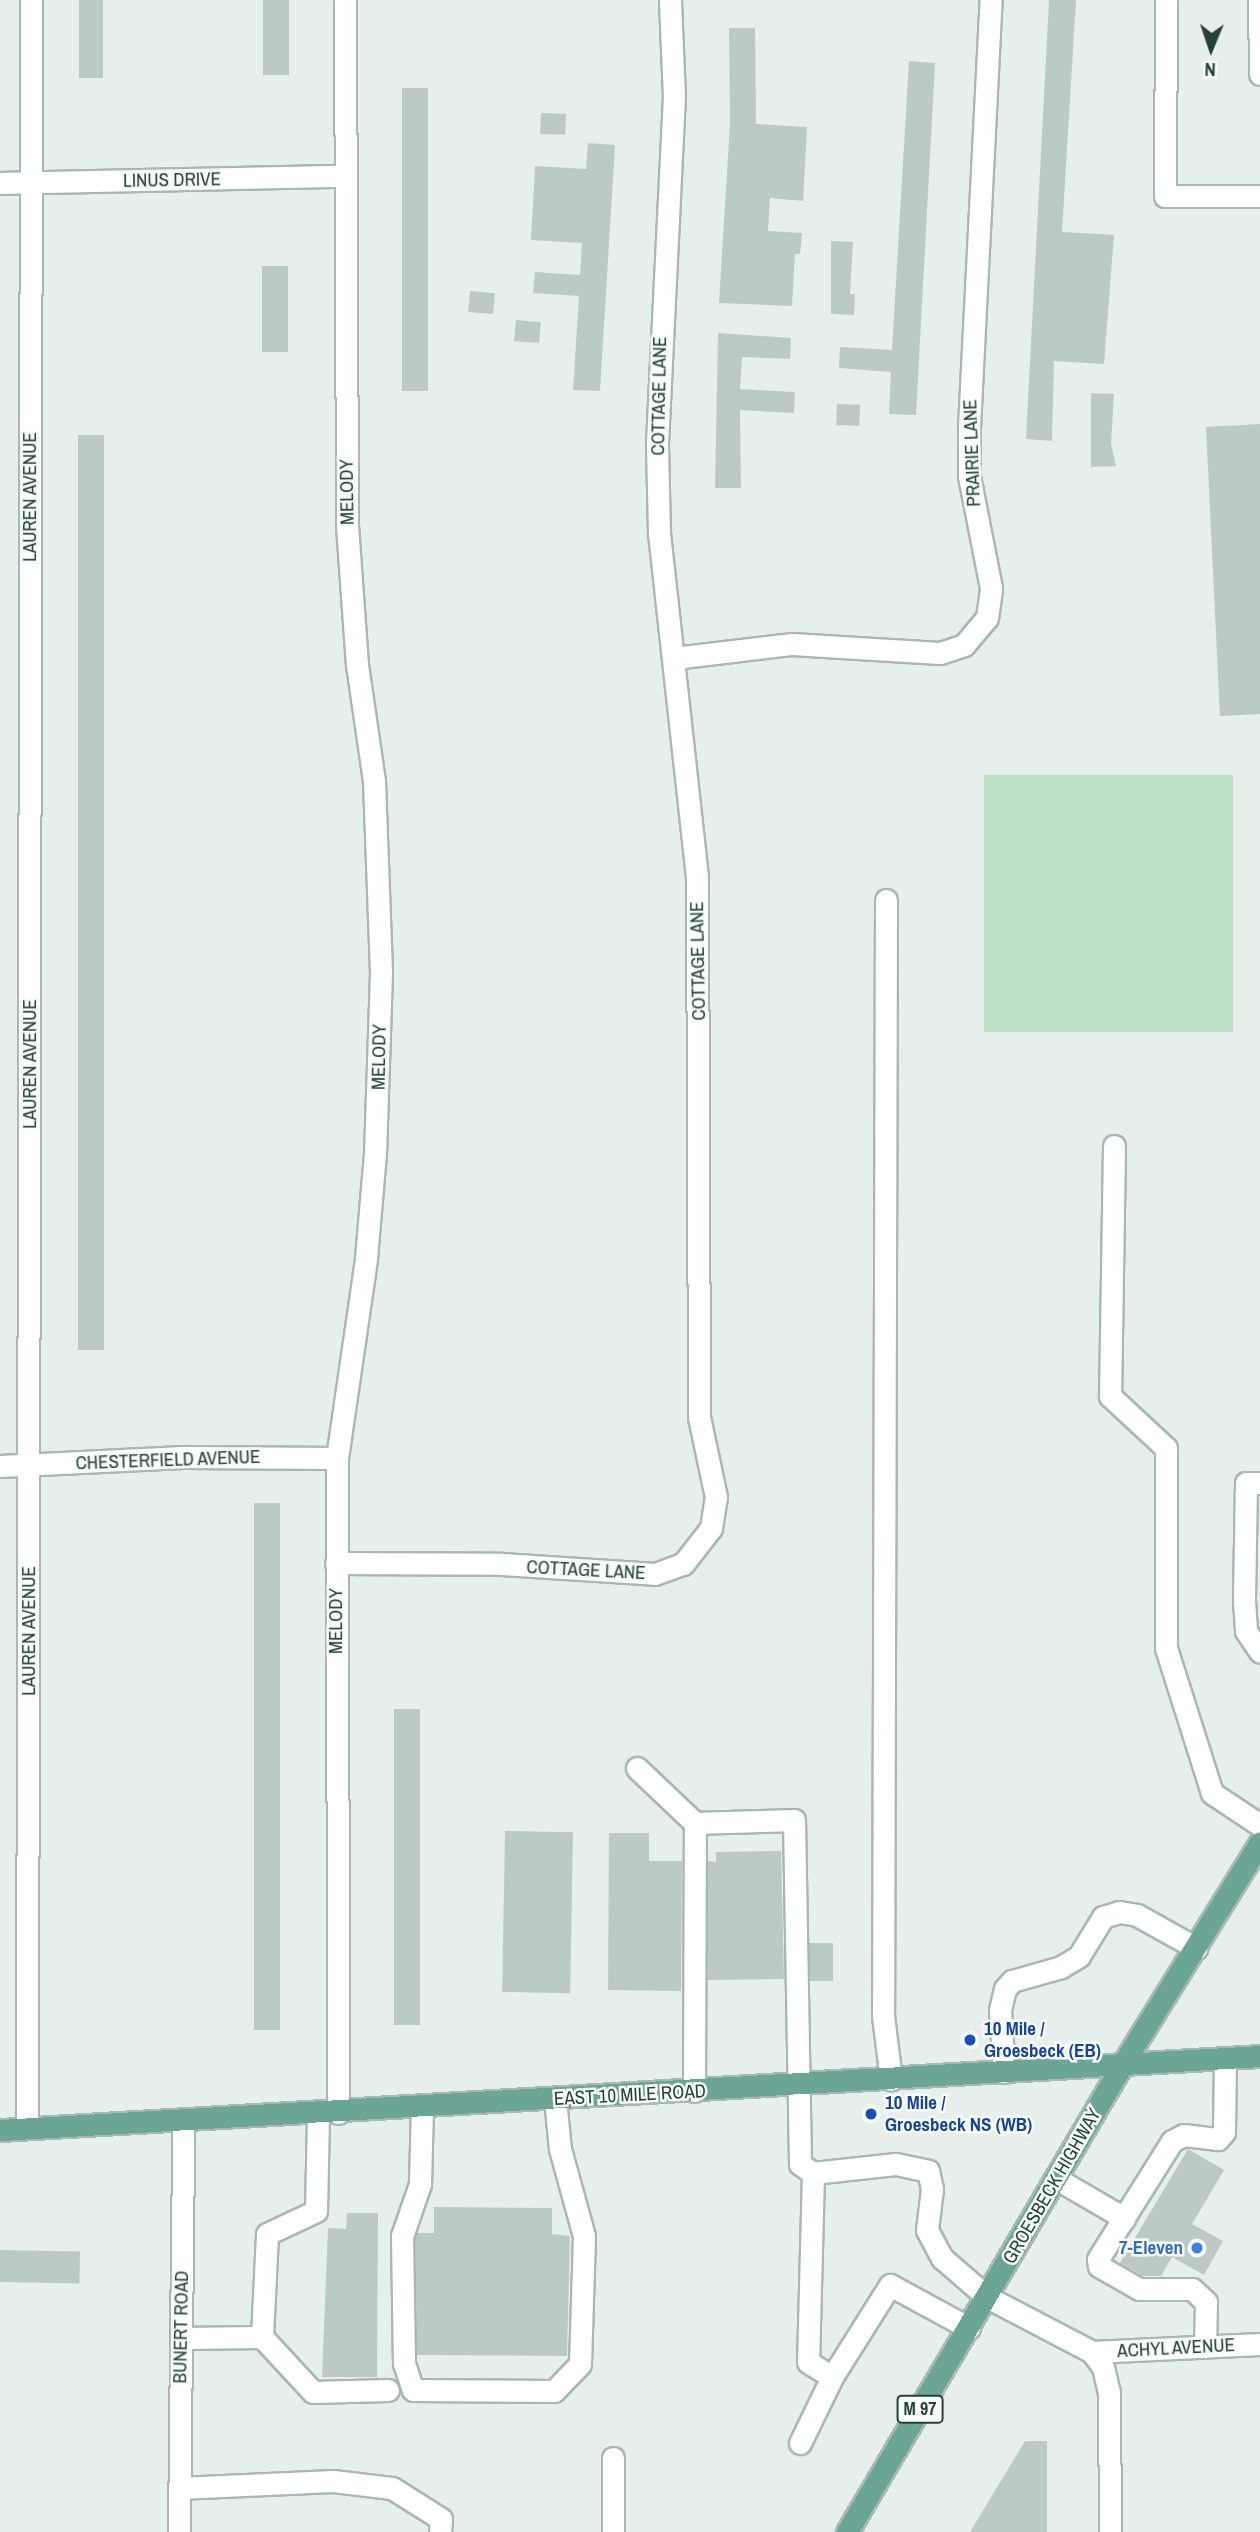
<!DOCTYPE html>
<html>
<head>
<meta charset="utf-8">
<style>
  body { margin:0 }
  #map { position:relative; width:1260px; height:2532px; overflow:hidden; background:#e6efeb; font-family:"Archivo Narrow",sans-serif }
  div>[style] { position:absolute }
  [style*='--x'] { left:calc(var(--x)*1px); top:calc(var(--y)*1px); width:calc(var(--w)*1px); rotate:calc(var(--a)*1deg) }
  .green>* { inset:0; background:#bfe0c8; transform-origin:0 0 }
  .building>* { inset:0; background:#bbcac4; transform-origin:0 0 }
  .roads { filter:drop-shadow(2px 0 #a8b8b2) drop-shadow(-2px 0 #a8b8b2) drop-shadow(0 2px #a8b8b2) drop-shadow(0 -2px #a8b8b2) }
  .minor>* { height:21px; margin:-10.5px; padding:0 10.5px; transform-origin:10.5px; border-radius:10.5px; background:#fff }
  .major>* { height:21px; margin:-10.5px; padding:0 10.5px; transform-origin:10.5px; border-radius:10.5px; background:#6aa596 }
  .dots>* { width:19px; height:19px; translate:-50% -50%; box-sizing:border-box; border:4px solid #f7fbf9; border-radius:50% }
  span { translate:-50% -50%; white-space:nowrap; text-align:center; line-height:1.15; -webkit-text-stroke:5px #f7fbf9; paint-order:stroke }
  .shield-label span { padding:2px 5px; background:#f7fbf9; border:2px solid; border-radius:5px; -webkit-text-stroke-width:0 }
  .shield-label { font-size:18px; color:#24423a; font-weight:700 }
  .street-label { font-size:19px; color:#24423a }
  .transit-label { font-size:19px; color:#164399; font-weight:700 }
  .left { translate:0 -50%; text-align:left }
  .shop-label { font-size:19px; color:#366cbe; font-weight:700 }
  .right { translate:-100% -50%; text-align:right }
  .north { position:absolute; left:1176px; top:14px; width:70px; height:70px; -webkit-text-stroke:5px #f7fbf9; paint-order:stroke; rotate:182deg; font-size:19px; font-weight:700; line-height:28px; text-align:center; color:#24423a }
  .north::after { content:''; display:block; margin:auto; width:24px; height:32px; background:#24423a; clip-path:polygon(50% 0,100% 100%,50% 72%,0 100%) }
</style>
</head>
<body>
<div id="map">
  <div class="green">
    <i style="left:1233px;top:775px;width:257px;height:249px;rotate:90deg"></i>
  </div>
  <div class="building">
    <i style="left:79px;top:0;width:24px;height:78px"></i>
    <i style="left:263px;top:0;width:26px;height:75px"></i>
    <i style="clip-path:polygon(1049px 0,1076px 0,1062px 232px,1114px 235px,1104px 364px,1054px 361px,1052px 441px,1026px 439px)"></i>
    <i style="clip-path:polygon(729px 28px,755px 28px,756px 124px,807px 127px,803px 201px,770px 198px,768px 231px,802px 233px,800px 254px,795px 254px,792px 306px,719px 303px,730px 124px)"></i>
    <i style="clip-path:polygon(909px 61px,935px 63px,916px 415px,889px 414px,891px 372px,839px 368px,840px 347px,892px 350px)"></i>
    <i style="left:402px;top:88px;width:26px;height:303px"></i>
    <i style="left:541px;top:113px;width:25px;height:21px;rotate:2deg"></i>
    <i style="clip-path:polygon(588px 143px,615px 145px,600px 391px,573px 390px,579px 296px,533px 293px,535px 272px,580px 275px,582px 243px,531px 240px,535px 166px,586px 169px)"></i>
    <i style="clip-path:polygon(831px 241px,853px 242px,850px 294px,855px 294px,854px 315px,831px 314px)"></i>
    <i style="left:262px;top:266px;width:26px;height:86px"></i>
    <i style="left:470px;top:291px;width:25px;height:21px;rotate:5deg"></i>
    <i style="left:516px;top:320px;width:25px;height:21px;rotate:5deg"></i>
    <i style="clip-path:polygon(718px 333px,791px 338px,790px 359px,742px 357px,740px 389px,795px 392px,794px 413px,740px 410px,741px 488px,715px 488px)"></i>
    <i style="clip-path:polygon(1091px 393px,1114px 394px,1111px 444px,1116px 466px,1091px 467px)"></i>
    <i style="left:837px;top:404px;width:23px;height:21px;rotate:2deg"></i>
    <i style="clip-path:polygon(1260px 424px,1260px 714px,1220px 716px,1206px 427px)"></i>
    <i style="left:104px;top:435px;width:915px;height:26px;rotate:90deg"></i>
    <i style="left:254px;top:1503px;width:26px;height:527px"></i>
    <i style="left:394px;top:1709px;width:26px;height:316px"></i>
    <i style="left:505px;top:1831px;width:68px;height:161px;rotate:1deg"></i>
    <i style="clip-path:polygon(609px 1833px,649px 1833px,649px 1861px,682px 1861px,681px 1991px,608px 1990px)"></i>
    <i style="clip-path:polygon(781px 1851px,784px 1979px,708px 1980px,708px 1861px,716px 1862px,716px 1852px)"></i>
    <i style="left:809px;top:1943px;width:24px;height:38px"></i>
    <i style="clip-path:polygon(1188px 2149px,1224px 2170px,1192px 2224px,1223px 2241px,1204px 2275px,1172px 2257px,1161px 2276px,1143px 2276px,1120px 2263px)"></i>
    <i style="clip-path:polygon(434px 2207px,552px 2208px,552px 2234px,570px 2236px,567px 2356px,417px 2355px,415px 2238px,417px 2233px,434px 2233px)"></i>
    <i style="clip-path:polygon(347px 2213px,378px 2213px,377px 2377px,322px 2377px,328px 2228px,346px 2229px)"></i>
    <i style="left:0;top:2250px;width:80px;height:32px;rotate:1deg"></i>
    <i style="clip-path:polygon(1025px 2441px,1047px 2441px,1047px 2532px,970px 2532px)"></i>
  </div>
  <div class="roads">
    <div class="minor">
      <i style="--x:1166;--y:0;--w:196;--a:90.3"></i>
      <i style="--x:1165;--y:196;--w:95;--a:0"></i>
      <i style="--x:1259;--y:0;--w:74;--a:89.2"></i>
      <i style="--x:0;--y:183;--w:344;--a:-1.2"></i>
      <i style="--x:674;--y:658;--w:119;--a:-6.8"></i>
      <i style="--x:792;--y:644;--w:148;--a:3.5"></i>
      <i style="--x:940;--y:653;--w:25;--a:-18"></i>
      <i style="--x:964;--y:645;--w:35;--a:-50"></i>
      <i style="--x:987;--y:618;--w:30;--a:-82"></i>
      <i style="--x:991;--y:588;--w:114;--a:-101.1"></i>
      <i style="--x:969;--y:476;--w:49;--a:-90"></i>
      <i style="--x:969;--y:427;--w:428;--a:-87.1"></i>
      <i style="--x:886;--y:900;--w:1116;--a:90.15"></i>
      <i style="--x:883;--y:2016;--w:64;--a:82.8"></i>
      <i style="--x:1114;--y:1146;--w:250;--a:90.9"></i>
      <i style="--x:1110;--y:1396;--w:76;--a:42.9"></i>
      <i style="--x:1166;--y:1448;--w:200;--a:90"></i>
      <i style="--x:1166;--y:1648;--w:152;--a:72.4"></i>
      <i style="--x:1212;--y:1793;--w:58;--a:33.7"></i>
      <i style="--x:0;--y:1466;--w:183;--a:-2.8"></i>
      <i style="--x:183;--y:1457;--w:154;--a:0.4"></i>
      <i style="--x:1260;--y:1483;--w:14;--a:180"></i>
      <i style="--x:1246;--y:1483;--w:118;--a:91"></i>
      <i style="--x:1244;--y:1601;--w:30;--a:86"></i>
      <i style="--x:1246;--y:1631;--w:25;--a:56"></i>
      <i style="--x:336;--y:1563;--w:166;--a:0.3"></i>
      <i style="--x:502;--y:1564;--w:153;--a:3.7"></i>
      <i style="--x:655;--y:1574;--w:30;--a:-20"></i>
      <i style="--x:683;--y:1564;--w:46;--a:-52.1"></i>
      <i style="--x:711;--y:1528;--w:31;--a:-81"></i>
      <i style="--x:716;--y:1497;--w:82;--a:-102"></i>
      <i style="--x:699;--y:1417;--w:540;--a:-90.21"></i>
      <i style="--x:697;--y:877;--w:346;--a:-96.3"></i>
      <i style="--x:659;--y:533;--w:90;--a:-91.3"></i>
      <i style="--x:657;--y:443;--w:346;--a:-87.2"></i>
      <i style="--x:674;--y:97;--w:97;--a:-92.4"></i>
      <i style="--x:637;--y:1768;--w:80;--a:43.5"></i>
      <i style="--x:1004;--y:2072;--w:62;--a:-93.7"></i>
      <i style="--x:1000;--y:2010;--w:22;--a:-77"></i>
      <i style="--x:1005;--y:1989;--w:11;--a:-49"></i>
      <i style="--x:1012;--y:1981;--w:51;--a:-15.9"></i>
      <i style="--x:1061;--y:1967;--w:21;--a:-31"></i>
      <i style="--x:1079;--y:1956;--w:46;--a:-58.4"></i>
      <i style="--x:1103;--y:1917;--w:17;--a:-17"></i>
      <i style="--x:1119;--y:1912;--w:18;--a:9"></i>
      <i style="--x:1137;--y:1915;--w:68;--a:29.2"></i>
      <i style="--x:694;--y:2091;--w:268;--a:-89.8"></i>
      <i style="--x:695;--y:1823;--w:99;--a:-1.7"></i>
      <i style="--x:794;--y:1820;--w:344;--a:89"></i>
      <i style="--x:800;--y:2164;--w:16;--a:35"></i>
      <i style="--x:813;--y:2173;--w:83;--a:-6.2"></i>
      <i style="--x:896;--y:2164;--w:33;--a:12"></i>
      <i style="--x:928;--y:2171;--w:18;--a:77"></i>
      <i style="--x:932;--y:2189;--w:41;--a:97"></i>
      <i style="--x:927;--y:2230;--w:32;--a:62"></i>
      <i style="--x:942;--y:2258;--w:60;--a:40.9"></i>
      <i style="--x:987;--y:2297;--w:119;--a:27.6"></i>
      <i style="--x:1092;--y:2352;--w:19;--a:54"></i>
      <i style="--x:1103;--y:2367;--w:26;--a:77"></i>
      <i style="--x:1109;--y:2392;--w:140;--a:89.6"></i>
      <i style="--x:422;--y:2107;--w:77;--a:91.5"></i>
      <i style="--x:420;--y:2184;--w:55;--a:109.1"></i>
      <i style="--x:402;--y:2236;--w:127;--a:89.1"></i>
      <i style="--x:404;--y:2363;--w:28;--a:72"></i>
      <i style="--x:413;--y:2390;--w:141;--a:0.4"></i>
      <i style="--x:554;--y:2391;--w:37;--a:-46"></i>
      <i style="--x:580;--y:2364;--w:128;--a:-88.2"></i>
      <i style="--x:584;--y:2236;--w:90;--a:-105.4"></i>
      <i style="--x:560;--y:2149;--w:50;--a:-95.7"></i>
      <i style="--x:338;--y:2113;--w:655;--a:-90.09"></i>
      <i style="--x:337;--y:1458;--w:202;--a:-81.7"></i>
      <i style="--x:366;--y:1258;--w:104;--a:-85.1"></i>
      <i style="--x:375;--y:1154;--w:182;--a:-88.1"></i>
      <i style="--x:381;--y:972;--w:191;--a:-92.1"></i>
      <i style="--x:374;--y:781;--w:117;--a:-98.3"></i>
      <i style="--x:357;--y:665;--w:141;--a:-94.1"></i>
      <i style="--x:347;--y:524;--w:524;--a:-90.22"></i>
      <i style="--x:27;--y:2128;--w:2128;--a:-89.89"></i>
      <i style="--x:813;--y:2173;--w:189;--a:91.5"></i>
      <i style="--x:808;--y:2362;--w:28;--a:32"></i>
      <i style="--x:832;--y:2377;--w:109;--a:-57.8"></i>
      <i style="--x:890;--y:2285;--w:90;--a:28.6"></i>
      <i style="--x:1057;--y:2179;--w:78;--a:30.2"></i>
      <i style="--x:262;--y:2337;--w:75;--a:47.2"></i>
      <i style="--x:313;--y:2392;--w:75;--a:-1.5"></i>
      <i style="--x:181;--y:2338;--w:81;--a:-0.7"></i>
      <i style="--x:262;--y:2337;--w:103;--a:-87.2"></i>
      <i style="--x:267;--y:2234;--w:54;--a:-25.1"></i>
      <i style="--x:316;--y:2211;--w:97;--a:-88.8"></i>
      <i style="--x:1205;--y:2347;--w:45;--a:-88.7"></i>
      <i style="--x:1206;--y:2302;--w:19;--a:-137"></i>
      <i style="--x:1192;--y:2289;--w:53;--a:180"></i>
      <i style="--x:1139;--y:2289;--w:46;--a:-150.1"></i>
      <i style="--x:1099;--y:2266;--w:7;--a:-98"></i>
      <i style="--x:1098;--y:2259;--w:139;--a:-57.9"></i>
      <i style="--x:1172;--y:2141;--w:13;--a:-27"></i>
      <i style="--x:1184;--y:2135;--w:34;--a:7"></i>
      <i style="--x:1218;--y:2139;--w:9;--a:-49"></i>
      <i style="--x:1224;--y:2132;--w:74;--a:-89.2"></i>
      <i style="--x:1092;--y:2352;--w:168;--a:-2.7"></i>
      <i style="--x:800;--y:2443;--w:73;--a:-64.1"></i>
      <i style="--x:179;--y:2488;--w:154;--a:-2.6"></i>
      <i style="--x:333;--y:2481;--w:59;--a:6.8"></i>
      <i style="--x:392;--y:2488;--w:58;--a:32.3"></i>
      <i style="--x:441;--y:2519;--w:13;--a:94"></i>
      <i style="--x:179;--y:2532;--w:410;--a:-89.4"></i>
      <i style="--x:613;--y:2532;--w:74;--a:-90"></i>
    </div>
    <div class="major">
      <i style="--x:0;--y:2130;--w:1262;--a:-3.36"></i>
      <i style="--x:847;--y:2532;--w:542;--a:-59.51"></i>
      <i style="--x:1122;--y:2065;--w:262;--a:-58.2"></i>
    </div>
  </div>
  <div class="dots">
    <i style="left:970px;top:2040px;background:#1a4fb4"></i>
    <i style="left:871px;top:2114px;background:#1a4fb4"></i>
    <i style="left:1197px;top:2248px;background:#3f7fe0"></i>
  </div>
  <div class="shield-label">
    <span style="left:920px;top:2409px">M 97</span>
  </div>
  <div class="street-label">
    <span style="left:172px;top:180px;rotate:-1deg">LINUS DRIVE</span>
    <span style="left:659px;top:396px;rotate:-89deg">COTTAGE LANE</span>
    <span style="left:972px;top:453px;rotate:-92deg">PRAIRIE LANE</span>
    <span style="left:347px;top:492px;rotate:-91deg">MELODY</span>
    <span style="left:30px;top:497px;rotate:-90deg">LAUREN AVENUE</span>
    <span style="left:698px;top:961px;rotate:-91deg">COTTAGE LANE</span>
    <span style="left:379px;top:1057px;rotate:-89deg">MELODY</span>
    <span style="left:30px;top:1064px;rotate:-90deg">LAUREN AVENUE</span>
    <span style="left:168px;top:1460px;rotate:-2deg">CHESTERFIELD AVENUE</span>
    <span style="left:586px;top:1570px;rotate:3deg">COTTAGE LANE</span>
    <span style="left:336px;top:1621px;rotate:-90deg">MELODY</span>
    <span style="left:29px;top:1631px;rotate:-90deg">LAUREN AVENUE</span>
    <span style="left:630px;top:2095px;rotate:-3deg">EAST 10 MILE ROAD</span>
    <span style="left:1052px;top:2186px;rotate:-60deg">GROESBECK HIGHWAY</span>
    <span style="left:181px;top:2327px;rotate:-89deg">BUNERT ROAD</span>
    <span style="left:1176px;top:2348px;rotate:-3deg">ACHYL AVENUE</span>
  </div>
  <div class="transit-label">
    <span class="left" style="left:984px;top:2040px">10 Mile /<br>Groesbeck (EB)</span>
    <span class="left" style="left:885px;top:2114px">10 Mile /<br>Groesbeck NS (WB)</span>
  </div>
  <div class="shop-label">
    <span class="right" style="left:1183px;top:2248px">7-Eleven</span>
  </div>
  <div class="north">N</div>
</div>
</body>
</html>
